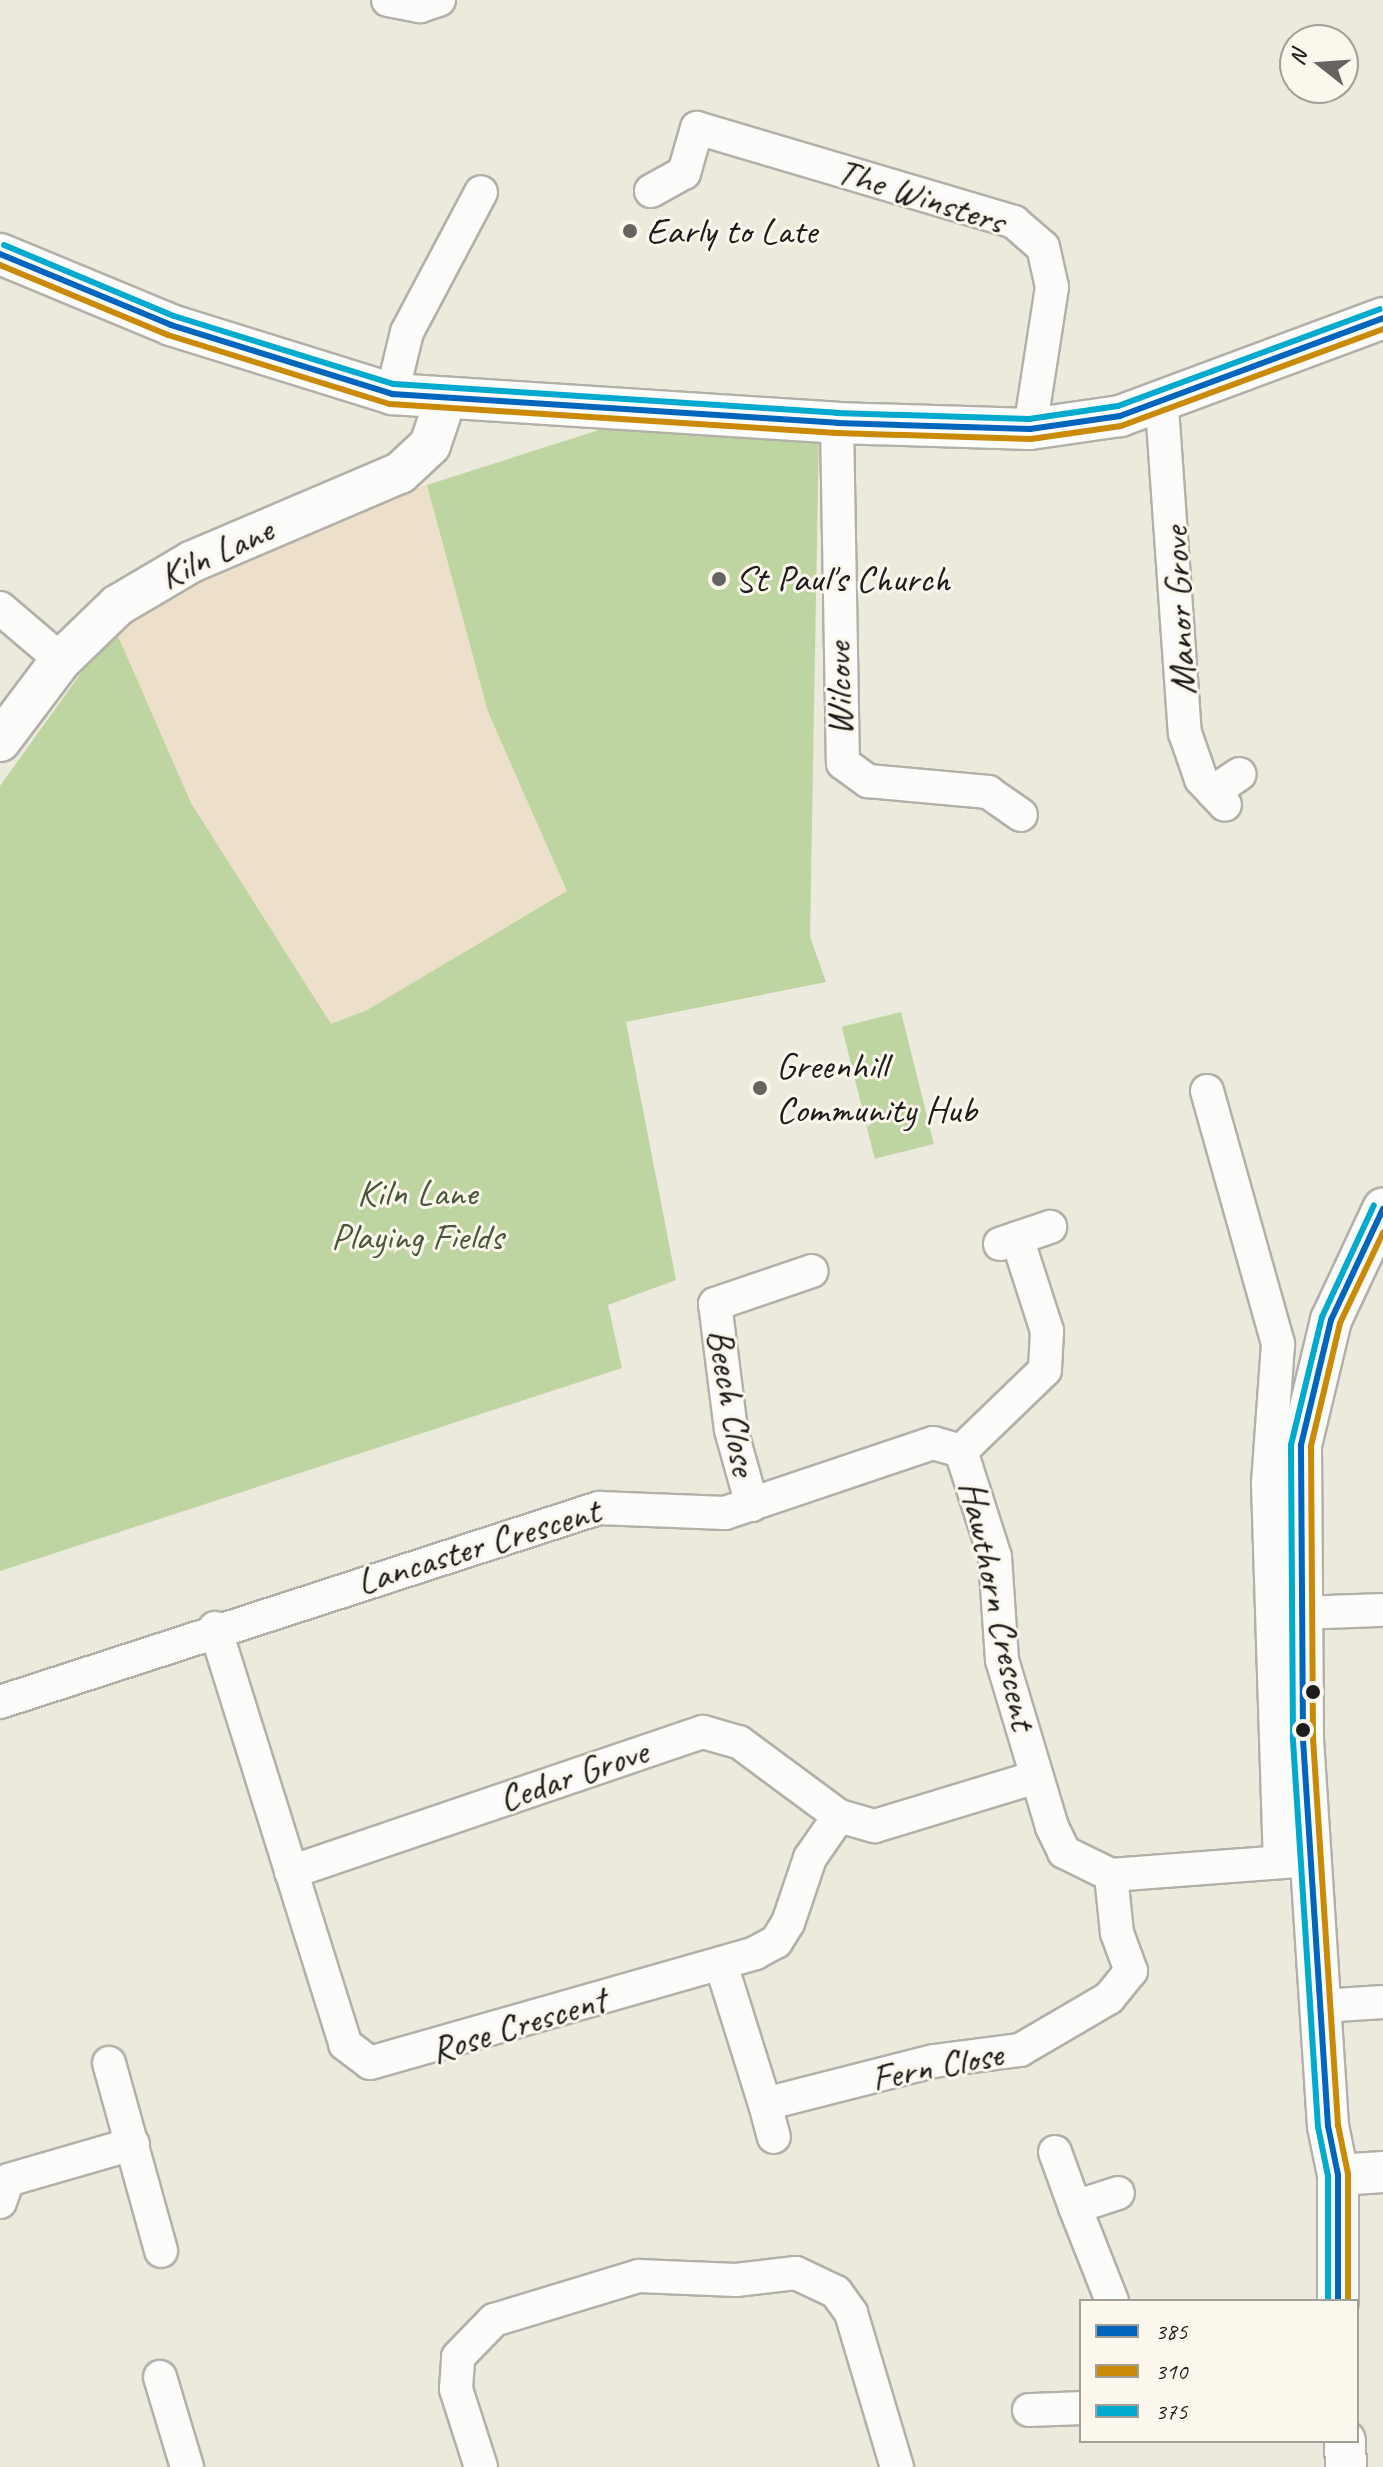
<!DOCTYPE html>
<html>
<head>
<meta charset="utf-8">
<style>
  body { margin:0 }
  #map { position:relative; width:1383px; height:2467px; overflow:hidden; background:#ece9dd; font-family:Caveat,sans-serif }
  div>[style] { position:absolute }
  [style*='--x'] { left:calc(var(--x)*1px); top:calc(var(--y)*1px); width:calc(var(--w)*1px); rotate:calc(var(--a)*1deg) }
  .built>* { inset:0; background:#ece0ca }
  .green>* { inset:0; background:#bfd5a1; transform-origin:0 0 }
  .roads { filter:drop-shadow(2px 0 #b2b0a9) drop-shadow(-2px 0 #b2b0a9) drop-shadow(0 2px #b2b0a9) drop-shadow(0 -2px #b2b0a9) }
  .minor>* { height:32px; margin:-16px; padding:0 16px; transform-origin:16px; border-radius:16px; background:#fcfcfa }
  .tertiary>* { height:40px; margin:-20px; padding:0 20px; transform-origin:20px; border-radius:20px; background:#fcfcfa }
  .bus-1>* { height:6px; margin:-3px; padding:0 3px; transform-origin:3px; border-radius:3px; background:#0065bd }
  .bus-2>* { height:6px; margin:-3px; padding:0 3px; transform-origin:3px; border-radius:3px; background:#cb8a06 }
  .bus-3>* { height:6px; margin:-3px; padding:0 3px; transform-origin:3px; border-radius:3px; background:#00a9ce }
  .dots>* { width:22px; height:22px; translate:-50% -50%; box-sizing:border-box; border:4px solid #fbf7ec; border-radius:50% }
  span { translate:-50% -50%; white-space:nowrap; text-align:center; line-height:1.15; -webkit-text-stroke:6px #fbf7ec; paint-order:stroke }
  .street-label { font-size:38px; color:#1c1c1c }
  .poi-label { font-size:38px; color:#1c1c1c }
  .left { translate:0 -50%; text-align:left }
  .park-label { font-size:38px; color:#485739 }
  .legend { position:absolute; left:1079px; top:2299px; width:280px; height:144px; box-sizing:border-box; background:#fbf7ec; border:2px solid #a29f99; margin:0; padding:10px 14px; list-style:none; font-size:24px; color:#1c1c1c }
  .legend li { display:flex; align-items:center; gap:16px; height:40px }
  .legend b { width:40px; border:2px solid #a29f99 }
  .north { position:absolute; left:1279px; top:24px; width:80px; height:80px; box-sizing:border-box; background:#fbf7ec; border:2px solid #a29f99; border-radius:50%; rotate:287deg; font-size:22px; font-weight:700; line-height:32px; text-align:center; color:#1c1c1c }
  .north::after { content:''; display:block; margin:auto; width:28px; height:36px; background:#656460; clip-path:polygon(50% 0,100% 100%,50% 72%,0 100%) }
</style>
</head>
<body>
<div id="map">
  <div class="built">
    <i style="clip-path:polygon(427px 485px,488px 712px,567px 891px,367px 1010px,37px 1143px,0 786px,114px 627px,264px 542px)"></i>
  </div>
  <div class="green">
    <i style="clip-path:polygon(621px 423px,819px 428px,810px 937px,826px 982px,626px 1022px,676px 1280px,608px 1305px,622px 1368px,0 1571px,0 786px,114px 627px,191px 803px,331px 1024px,367px 1010px,567px 891px,488px 712px,427px 485px)"></i>
    <i style="left:901px;top:1012px;width:136px;height:61px;rotate:76deg"></i>
  </div>
  <div class="roads">
    <div class="minor">
      <i style="--x:388;--y:0;--w:33;--a:11"></i>
      <i style="--x:420;--y:6;--w:20;--a:-18"></i>
      <i style="--x:651;--y:191;--w:38;--a:-29"></i>
      <i style="--x:684;--y:173;--w:47;--a:-73.9"></i>
      <i style="--x:697;--y:128;--w:331;--a:16.5"></i>
      <i style="--x:1014;--y:222;--w:38;--a:41"></i>
      <i style="--x:1043;--y:247;--w:41;--a:77.3"></i>
      <i style="--x:1052;--y:287;--w:144;--a:98.8"></i>
      <i style="--x:392;--y:394;--w:64;--a:-76.4"></i>
      <i style="--x:407;--y:332;--w:158;--a:-62.1"></i>
      <i style="--x:1162;--y:407;--w:327;--a:86"></i>
      <i style="--x:1185;--y:733;--w:49;--a:70.8"></i>
      <i style="--x:1201;--y:779;--w:35;--a:47"></i>
      <i style="--x:837;--y:423;--w:340;--a:89"></i>
      <i style="--x:843;--y:763;--w:31;--a:36"></i>
      <i style="--x:868;--y:781;--w:121;--a:5.2"></i>
      <i style="--x:988;--y:792;--w:40;--a:34.9"></i>
      <i style="--x:0;--y:608;--w:80;--a:40.4"></i>
      <i style="--x:1213;--y:792;--w:32;--a:-34"></i>
      <i style="--x:1207;--y:1091;--w:263;--a:74.3"></i>
      <i style="--x:1278;--y:1344;--w:139;--a:94.1"></i>
      <i style="--x:1268;--y:1483;--w:379;--a:88.2"></i>
      <i style="--x:1017;--y:1238;--w:98;--a:72.1"></i>
      <i style="--x:1047;--y:1331;--w:39;--a:93"></i>
      <i style="--x:1045;--y:1370;--w:117;--a:136"></i>
      <i style="--x:961;--y:1451;--w:111;--a:72.2"></i>
      <i style="--x:995;--y:1557;--w:103;--a:86.1"></i>
      <i style="--x:1002;--y:1660;--w:174;--a:73.3"></i>
      <i style="--x:1052;--y:1827;--w:28;--a:64"></i>
      <i style="--x:1064;--y:1852;--w:52;--a:26.1"></i>
      <i style="--x:1111;--y:1875;--w:200;--a:-4.3"></i>
      <i style="--x:1000;--y:1244;--w:53;--a:-18.8"></i>
      <i style="--x:752;--y:1505;--w:78;--a:-105.6"></i>
      <i style="--x:731;--y:1430;--w:127;--a:-97.2"></i>
      <i style="--x:715;--y:1304;--w:102;--a:-18.8"></i>
      <i style="--x:1300;--y:1613;--w:83;--a:-2.1"></i>
      <i style="--x:215;--y:1628;--w:436;--a:72.6"></i>
      <i style="--x:345;--y:2044;--w:31;--a:37"></i>
      <i style="--x:370;--y:2063;--w:400;--a:-15.9"></i>
      <i style="--x:755;--y:1953;--w:24;--a:-28"></i>
      <i style="--x:776;--y:1942;--w:22;--a:-58"></i>
      <i style="--x:788;--y:1923;--w:69;--a:-71.3"></i>
      <i style="--x:810;--y:1858;--w:51;--a:-55.4"></i>
      <i style="--x:839;--y:1816;--w:37;--a:16"></i>
      <i style="--x:875;--y:1826;--w:168;--a:-16.9"></i>
      <i style="--x:0;--y:1702;--w:630;--a:-17.95"></i>
      <i style="--x:599;--y:1508;--w:126;--a:2.3"></i>
      <i style="--x:725;--y:1513;--w:219;--a:-18.6"></i>
      <i style="--x:933;--y:1443;--w:29;--a:16"></i>
      <i style="--x:291;--y:1872;--w:435;--a:-18.8"></i>
      <i style="--x:703;--y:1732;--w:37;--a:16"></i>
      <i style="--x:739;--y:1742;--w:124;--a:36.5"></i>
      <i style="--x:721;--y:1964;--w:147;--a:72.6"></i>
      <i style="--x:765;--y:2104;--w:174;--a:-14.3"></i>
      <i style="--x:934;--y:2061;--w:87;--a:-7.3"></i>
      <i style="--x:1020;--y:2050;--w:103;--a:-30.3"></i>
      <i style="--x:1109;--y:1998;--w:35;--a:-51"></i>
      <i style="--x:1131;--y:1971;--w:40;--a:-110.2"></i>
      <i style="--x:1117;--y:1933;--w:58;--a:-95.9"></i>
      <i style="--x:1321;--y:2006;--w:62;--a:-3.7"></i>
      <i style="--x:109;--y:2063;--w:195;--a:74.5"></i>
      <i style="--x:765;--y:2104;--w:34;--a:75"></i>
      <i style="--x:1055;--y:2152;--w:59;--a:70"></i>
      <i style="--x:0;--y:2202;--w:23;--a:-70"></i>
      <i style="--x:8;--y:2180;--w:130;--a:-16.1"></i>
      <i style="--x:1112;--y:2301;--w:101;--a:-111.5"></i>
      <i style="--x:1075;--y:2207;--w:45;--a:-18"></i>
      <i style="--x:160;--y:2377;--w:94;--a:73.3"></i>
      <i style="--x:1029;--y:2410;--w:52;--a:-2.2"></i>
      <i style="--x:481;--y:2467;--w:82;--a:-107.8"></i>
      <i style="--x:456;--y:2389;--w:32;--a:-86"></i>
      <i style="--x:458;--y:2357;--w:52;--a:-45.8"></i>
      <i style="--x:494;--y:2320;--w:152;--a:-16.9"></i>
      <i style="--x:639;--y:2276;--w:97;--a:2.4"></i>
      <i style="--x:736;--y:2280;--w:60;--a:-6.7"></i>
      <i style="--x:796;--y:2273;--w:44;--a:25.4"></i>
      <i style="--x:836;--y:2292;--w:26;--a:54"></i>
      <i style="--x:851;--y:2313;--w:161;--a:73.4"></i>
    </div>
    <div class="tertiary">
      <i style="--x:0;--y:254;--w:185;--a:22.5"></i>
      <i style="--x:171;--y:325;--w:232;--a:17.3"></i>
      <i style="--x:392;--y:394;--w:446;--a:3.7"></i>
      <i style="--x:837;--y:423;--w:193;--a:1.8"></i>
      <i style="--x:1030;--y:429;--w:91;--a:-8.2"></i>
      <i style="--x:1120;--y:416;--w:281;--a:-20.4"></i>
      <i style="--x:0;--y:741;--w:101;--a:-53"></i>
      <i style="--x:61;--y:660;--w:79;--a:-44"></i>
      <i style="--x:118;--y:605;--w:85;--a:-30.5"></i>
      <i style="--x:191;--y:562;--w:227;--a:-23.1"></i>
      <i style="--x:400;--y:473;--w:41;--a:-43"></i>
      <i style="--x:430;--y:445;--w:50;--a:-71.2"></i>
      <i style="--x:1338;--y:2175;--w:45;--a:-3.8"></i>
      <i style="--x:1338;--y:2301;--w:126;--a:-90"></i>
      <i style="--x:1338;--y:2175;--w:50;--a:-101.5"></i>
      <i style="--x:1328;--y:2126;--w:391;--a:-93.7"></i>
      <i style="--x:1303;--y:1736;--w:291;--a:-90.4"></i>
      <i style="--x:1301;--y:1445;--w:129;--a:-76.5"></i>
      <i style="--x:1331;--y:1320;--w:123;--a:-64.9"></i>
      <i style="--x:1345;--y:2441;--w:26;--a:88"></i>
    </div>
  </div>
  <div class="bus-1">
    <i style="--x:0;--y:254;--w:185;--a:22.5"></i>
    <i style="--x:171;--y:325;--w:232;--a:17.3"></i>
    <i style="--x:392;--y:394;--w:446;--a:3.7"></i>
    <i style="--x:837;--y:423;--w:193;--a:1.8"></i>
    <i style="--x:1030;--y:429;--w:91;--a:-8.2"></i>
    <i style="--x:1120;--y:416;--w:281;--a:-20.4"></i>
    <i style="--x:1338;--y:2301;--w:126;--a:-90"></i>
    <i style="--x:1338;--y:2175;--w:50;--a:-101.5"></i>
    <i style="--x:1328;--y:2126;--w:391;--a:-93.7"></i>
    <i style="--x:1303;--y:1736;--w:291;--a:-90.4"></i>
    <i style="--x:1301;--y:1445;--w:129;--a:-76.5"></i>
    <i style="--x:1331;--y:1320;--w:123;--a:-64.9"></i>
  </div>
  <div class="bus-2">
    <i style="--x:0;--y:265;--w:182;--a:22.6"></i>
    <i style="--x:168;--y:335;--w:232;--a:17.3"></i>
    <i style="--x:390;--y:404;--w:448;--a:3.7"></i>
    <i style="--x:837;--y:433;--w:194;--a:1.8"></i>
    <i style="--x:1031;--y:439;--w:91;--a:-8.2"></i>
    <i style="--x:1121;--y:426;--w:279;--a:-20.3"></i>
    <i style="--x:1348;--y:2301;--w:127;--a:-90"></i>
    <i style="--x:1348;--y:2174;--w:50;--a:-101.5"></i>
    <i style="--x:1338;--y:2125;--w:390;--a:-93.7"></i>
    <i style="--x:1313;--y:1736;--w:290;--a:-90.4"></i>
    <i style="--x:1311;--y:1446;--w:126;--a:-76.7"></i>
    <i style="--x:1340;--y:1323;--w:100;--a:-64.5"></i>
  </div>
  <div class="bus-3">
    <i style="--x:4;--y:245;--w:184;--a:22.7"></i>
    <i style="--x:174;--y:316;--w:230;--a:17.2"></i>
    <i style="--x:394;--y:384;--w:444;--a:3.7"></i>
    <i style="--x:837;--y:413;--w:192;--a:1.8"></i>
    <i style="--x:1029;--y:419;--w:90;--a:-8.3"></i>
    <i style="--x:1118;--y:406;--w:279;--a:-20.3"></i>
    <i style="--x:1328;--y:2301;--w:125;--a:-90"></i>
    <i style="--x:1328;--y:2176;--w:50;--a:-101.5"></i>
    <i style="--x:1318;--y:2127;--w:391;--a:-93.7"></i>
    <i style="--x:1293;--y:1737;--w:292;--a:-90.4"></i>
    <i style="--x:1291;--y:1445;--w:132;--a:-76.4"></i>
    <i style="--x:1322;--y:1317;--w:123;--a:-65.1"></i>
  </div>
  <div class="dots">
    <i style="left:630px;top:231px;background:#656460"></i>
    <i style="left:719px;top:579px;background:#656460"></i>
    <i style="left:760px;top:1088px;background:#656460"></i>
    <i style="left:1313px;top:1692px;background:#1c1c1c"></i>
    <i style="left:1303px;top:1730px;background:#1c1c1c"></i>
  </div>
  <div class="street-label">
    <span style="left:921px;top:196px;rotate:18deg">The Winsters</span>
    <span style="left:216px;top:553px;rotate:-25deg">Kiln Lane</span>
    <span style="left:1179px;top:611px;rotate:-93deg">Manor Grove</span>
    <span style="left:839px;top:689px;rotate:-91deg">Wilcove</span>
    <span style="left:732px;top:1402px;rotate:80deg">Beech Close</span>
    <span style="left:478px;top:1546px;rotate:-17deg">Lancaster Crescent</span>
    <span style="left:998px;top:1605px;rotate:78deg">Hawthorn Crescent</span>
    <span style="left:573px;top:1775px;rotate:-19deg">Cedar Grove</span>
    <span style="left:518px;top:2025px;rotate:-17deg">Rose Crescent</span>
    <span style="left:937px;top:2066px;rotate:-11deg">Fern Close</span>
  </div>
  <div class="poi-label">
    <span class="left" style="left:646px;top:231px">Early to Late</span>
    <span class="left" style="left:735px;top:579px">St Paul's Church</span>
    <span class="left" style="left:776px;top:1088px">Greenhill<br>Community Hub</span>
  </div>
  <div class="park-label">
    <span style="left:417px;top:1215px">Kiln Lane<br>Playing Fields</span>
  </div>
  <ul class="legend">
  <li><b style="height:10px;background:#0065bd"></b>385</li>
  <li><b style="height:10px;background:#cb8a06"></b>310</li>
  <li><b style="height:10px;background:#00a9ce"></b>375</li>
  </ul>
  <div class="north">N</div>
</div>
</body>
</html>
